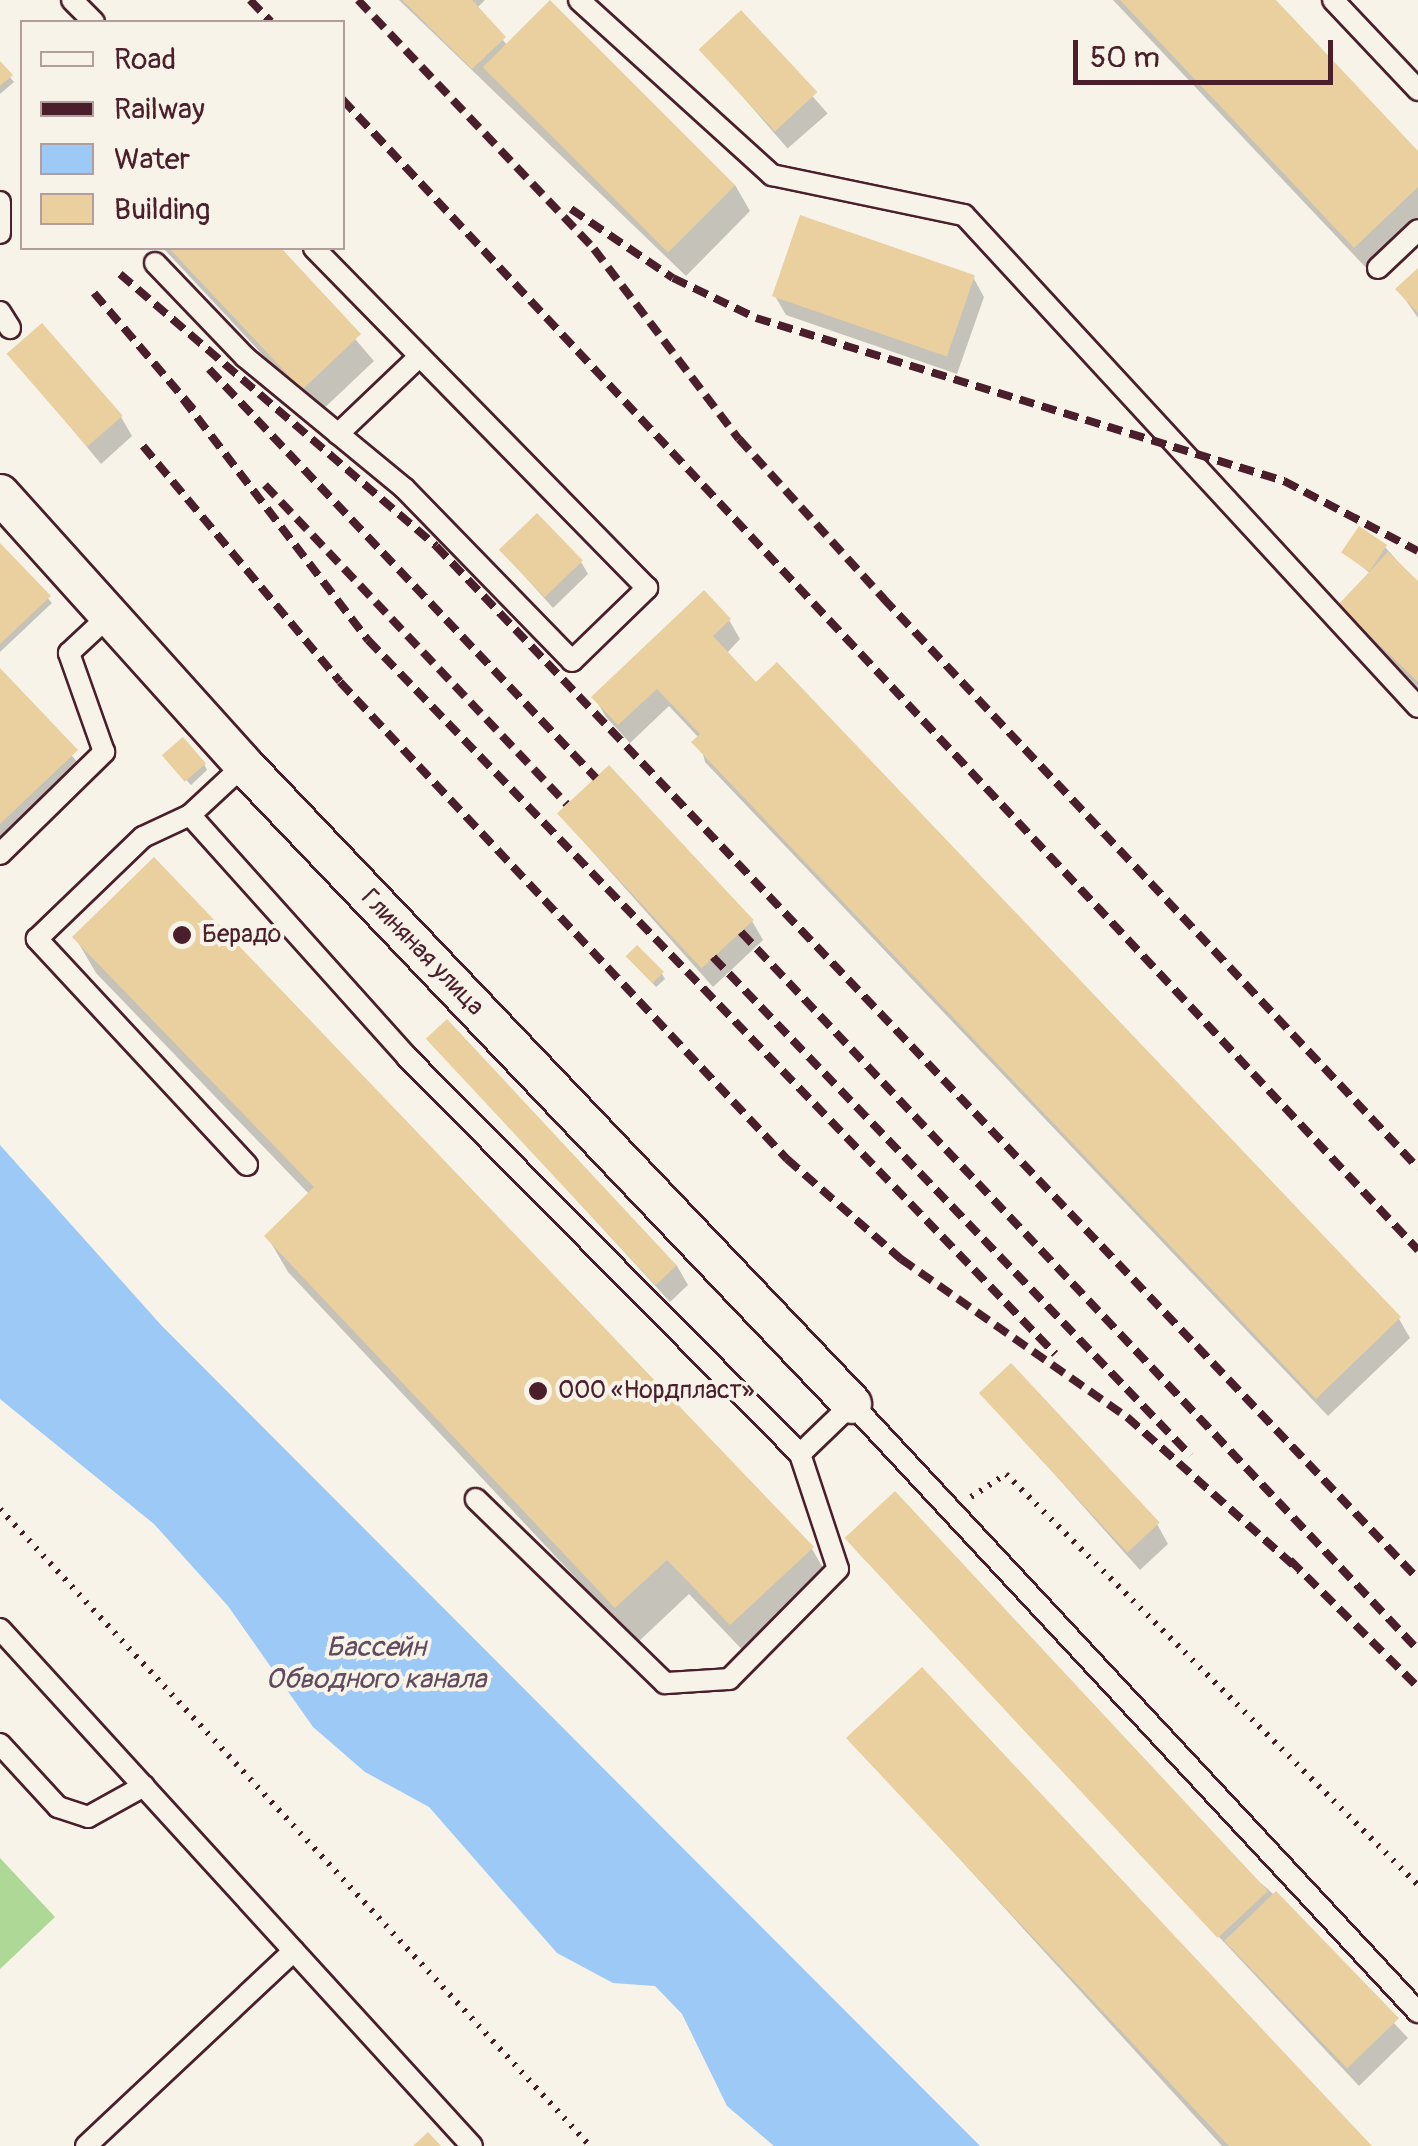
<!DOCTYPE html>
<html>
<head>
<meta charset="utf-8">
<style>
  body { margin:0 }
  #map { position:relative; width:1418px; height:2146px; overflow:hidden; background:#f7f3e8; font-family:Pangolin,sans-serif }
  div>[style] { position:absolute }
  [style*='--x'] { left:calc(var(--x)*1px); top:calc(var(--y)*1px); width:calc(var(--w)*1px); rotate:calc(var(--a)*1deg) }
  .green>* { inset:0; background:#aed895 }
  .water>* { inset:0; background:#9dc9f7 }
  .shadow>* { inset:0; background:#0003; transform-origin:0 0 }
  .building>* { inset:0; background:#eacf9f; transform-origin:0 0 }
  .path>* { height:6px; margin-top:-3px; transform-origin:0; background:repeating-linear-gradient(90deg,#4a1f2b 0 2.5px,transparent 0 10.5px) }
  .roads { filter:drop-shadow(2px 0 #4a1f2b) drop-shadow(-2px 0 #4a1f2b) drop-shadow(0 2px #4a1f2b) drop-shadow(0 -2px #4a1f2b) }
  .lane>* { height:20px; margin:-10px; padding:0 10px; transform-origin:10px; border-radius:10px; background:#f7f3e8 }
  .street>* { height:38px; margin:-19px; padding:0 19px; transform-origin:19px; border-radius:19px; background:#f7f3e8 }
  .rail>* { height:8px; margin-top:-4px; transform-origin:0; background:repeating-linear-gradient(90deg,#4a1f2b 0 15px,transparent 0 23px) }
  .dots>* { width:28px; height:28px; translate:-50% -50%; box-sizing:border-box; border:5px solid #f7f3e8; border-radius:50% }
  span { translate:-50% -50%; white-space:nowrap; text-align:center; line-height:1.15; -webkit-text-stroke:8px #f7f3e8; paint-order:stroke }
  .poi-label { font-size:25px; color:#4a1f2b }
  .left { translate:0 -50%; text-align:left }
  .street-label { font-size:25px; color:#4a1f2b }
  .water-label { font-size:28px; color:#5f4a5e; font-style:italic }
  .legend { position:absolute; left:20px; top:20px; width:325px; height:230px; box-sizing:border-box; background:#f7f3e8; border:2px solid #b29e9c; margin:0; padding:12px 18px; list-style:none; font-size:30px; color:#4a1f2b }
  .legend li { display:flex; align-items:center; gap:20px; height:50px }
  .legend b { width:50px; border:2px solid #b29e9c }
  .scale { position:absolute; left:1073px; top:40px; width:260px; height:45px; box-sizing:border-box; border:5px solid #4a1f2b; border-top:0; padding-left:12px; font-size:30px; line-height:35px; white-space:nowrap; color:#4a1f2b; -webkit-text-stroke:8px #f7f3e8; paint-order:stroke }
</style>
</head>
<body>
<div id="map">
  <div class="green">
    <i style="clip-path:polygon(0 1858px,55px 1917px,0 1969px)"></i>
  </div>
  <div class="water">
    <i style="clip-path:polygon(0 1145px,161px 1325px,980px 2146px,774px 2146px,727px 2106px,682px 2014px,655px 1986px,613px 1983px,557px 1953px,429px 1807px,365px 1772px,313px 1727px,228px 1606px,154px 1524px,0 1399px)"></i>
  </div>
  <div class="shadow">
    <i style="clip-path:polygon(399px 0,485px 0,476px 9px,508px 46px,735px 185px,750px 211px,686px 276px)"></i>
    <i style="clip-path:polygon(1113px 0,1272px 0,1418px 154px,1418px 227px,1370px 272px)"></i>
    <i style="left:741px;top:14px;width:132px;height:53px;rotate:49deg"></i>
    <i style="clip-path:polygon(0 65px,14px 82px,0 94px)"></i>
    <i style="clip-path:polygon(163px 248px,277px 248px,374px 361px,318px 414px)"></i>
    <i style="clip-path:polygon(1418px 271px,1418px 318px,1398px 289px)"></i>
    <i style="clip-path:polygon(973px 277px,984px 297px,957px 374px,786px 315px,775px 296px)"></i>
    <i style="clip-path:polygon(10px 354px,121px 417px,132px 436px,101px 464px)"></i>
    <i style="clip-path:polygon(0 546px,52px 603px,0 652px)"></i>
    <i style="clip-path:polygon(1385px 547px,1418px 584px,1418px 688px,1341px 606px,1371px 574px,1344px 552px)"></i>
    <i style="clip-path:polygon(502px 551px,581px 562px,588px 574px,553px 608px)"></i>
    <i style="clip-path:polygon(729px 620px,740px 639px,726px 654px,756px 685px,777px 666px,1399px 1319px,1410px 1338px,1328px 1416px,705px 762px,699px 738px,669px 706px,630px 743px,606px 717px,595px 698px)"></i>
    <i style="clip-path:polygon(0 671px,90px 777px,0 863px)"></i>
    <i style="clip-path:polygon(169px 761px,204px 764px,207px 770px,191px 785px)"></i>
    <i style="clip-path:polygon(560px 815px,752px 921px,763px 940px,713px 987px)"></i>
    <i style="clip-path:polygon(75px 937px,812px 1549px,833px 1585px,752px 1660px,689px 1594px,637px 1643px,288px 1272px,267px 1236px,310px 1195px,96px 973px)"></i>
    <i style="clip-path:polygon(632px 962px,662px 974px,665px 979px,656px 987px)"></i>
    <i style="clip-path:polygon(429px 1039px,677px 1266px,688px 1285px,670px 1302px)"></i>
    <i style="clip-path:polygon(982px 1393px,1157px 1524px,1168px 1544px,1140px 1570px)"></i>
    <i style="clip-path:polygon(851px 1545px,1269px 1890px,1408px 2038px,1359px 2086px)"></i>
    <i style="clip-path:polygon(849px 1738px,1368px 2146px,1222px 2146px)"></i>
  </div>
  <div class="building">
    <i style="clip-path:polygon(402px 0,472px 0,506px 37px,472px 69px)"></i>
    <i style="left:550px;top:0;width:262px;height:95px;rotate:45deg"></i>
    <i style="clip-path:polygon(1120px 0,1276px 0,1418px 151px,1418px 187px,1354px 248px)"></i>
    <i style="left:741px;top:10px;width:112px;height:58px;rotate:47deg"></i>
    <i style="clip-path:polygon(0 61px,13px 75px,0 86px)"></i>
    <i style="left:800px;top:215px;width:185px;height:86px;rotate:19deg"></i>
    <i style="clip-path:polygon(169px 248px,281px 248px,361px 334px,302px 390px)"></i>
    <i style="clip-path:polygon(1418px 268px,1418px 313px,1395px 289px)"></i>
    <i style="left:42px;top:323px;width:123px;height:47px;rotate:49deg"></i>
    <i style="left:537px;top:513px;width:66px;height:53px;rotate:46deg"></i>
    <i style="left:1359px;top:526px;width:34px;height:32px;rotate:34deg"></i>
    <i style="clip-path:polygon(0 543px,51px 596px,0 644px)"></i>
    <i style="clip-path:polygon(1388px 552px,1418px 581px,1418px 682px,1338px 605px)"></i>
    <i style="clip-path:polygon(704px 590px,731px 619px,713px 636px,756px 682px,777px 662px,1401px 1317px,1316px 1399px,691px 742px,700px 734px,657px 689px,618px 725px,591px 697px)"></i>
    <i style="clip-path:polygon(0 668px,78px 750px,0 824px)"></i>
    <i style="left:183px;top:737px;width:35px;height:28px;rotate:49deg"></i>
    <i style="left:609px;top:765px;width:212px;height:71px;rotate:47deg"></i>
    <i style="clip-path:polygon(154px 857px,814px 1547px,730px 1625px,667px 1560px,615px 1608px,264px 1236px,314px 1187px,72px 937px)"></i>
    <i style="left:637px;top:945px;width:38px;height:16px;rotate:45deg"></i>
    <i style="left:447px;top:1019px;width:337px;height:29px;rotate:47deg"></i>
    <i style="left:1011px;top:1363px;width:218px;height:44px;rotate:47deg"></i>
    <i style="left:895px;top:1491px;width:547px;height:69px;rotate:47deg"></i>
    <i style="clip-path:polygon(922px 1667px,1372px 2146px,1229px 2146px,846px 1738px)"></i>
    <i style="left:1276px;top:1891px;width:177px;height:72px;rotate:46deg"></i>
    <i style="clip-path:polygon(428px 2132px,441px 2146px,413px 2146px)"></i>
  </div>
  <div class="path">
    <i style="--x:971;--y:1497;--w:42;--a:-33.3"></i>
    <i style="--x:1006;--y:1474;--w:582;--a:44.93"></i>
    <i style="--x:0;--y:1509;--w:868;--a:47.19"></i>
  </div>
  <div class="roads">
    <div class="lane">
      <i style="--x:72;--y:0;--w:31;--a:45"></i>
      <i style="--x:579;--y:0;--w:261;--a:42.2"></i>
      <i style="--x:772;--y:175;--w:196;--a:11.8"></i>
      <i style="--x:964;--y:215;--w:669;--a:47.3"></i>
      <i style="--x:1333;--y:0;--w:124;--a:46.6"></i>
      <i style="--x:0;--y:202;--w:31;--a:90"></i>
      <i style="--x:155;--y:263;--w:130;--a:46.2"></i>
      <i style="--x:245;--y:357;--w:206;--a:39.5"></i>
      <i style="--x:404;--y:488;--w:241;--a:45.8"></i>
      <i style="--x:572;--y:661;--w:105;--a:-44.2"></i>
      <i style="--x:647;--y:588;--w:476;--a:-134.4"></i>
      <i style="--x:1378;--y:268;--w:55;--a:-43.5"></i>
      <i style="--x:0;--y:312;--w:19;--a:58"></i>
      <i style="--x:338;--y:434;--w:113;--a:-43.6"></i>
      <i style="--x:190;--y:815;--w:74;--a:-42.8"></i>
      <i style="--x:0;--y:854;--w:146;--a:-44.4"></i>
      <i style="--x:104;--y:752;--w:105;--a:-109.5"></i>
      <i style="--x:69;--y:653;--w:60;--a:-43"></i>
      <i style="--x:247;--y:1165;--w:309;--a:-132.9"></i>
      <i style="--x:37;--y:939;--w:147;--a:-43.9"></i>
      <i style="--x:143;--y:837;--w:52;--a:-25.1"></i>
      <i style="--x:190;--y:815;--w:325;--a:48.1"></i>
      <i style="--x:407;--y:1057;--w:559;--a:45.29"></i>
      <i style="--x:800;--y:1454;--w:121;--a:71.7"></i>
      <i style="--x:838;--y:1569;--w:155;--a:134.7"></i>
      <i style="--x:729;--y:1679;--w:64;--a:176.4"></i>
      <i style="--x:665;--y:1683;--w:264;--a:-135.8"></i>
      <i style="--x:800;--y:1454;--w:72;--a:-43.9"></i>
      <i style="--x:852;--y:1404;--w:831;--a:47.05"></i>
      <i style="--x:0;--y:1629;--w:700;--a:47.61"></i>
      <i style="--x:0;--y:1744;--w:86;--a:47.4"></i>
      <i style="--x:58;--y:1807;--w:32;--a:18"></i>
      <i style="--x:88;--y:1817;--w:64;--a:-29"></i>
      <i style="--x:86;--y:2146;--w:285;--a:-43.2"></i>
    </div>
    <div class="street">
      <i style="--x:0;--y:494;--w:365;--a:48"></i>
      <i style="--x:244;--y:765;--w:882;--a:46.42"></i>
    </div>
  </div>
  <div class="rail">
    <i style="--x:250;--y:0;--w:30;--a:46"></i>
    <i style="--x:358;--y:0;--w:343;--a:46.5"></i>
    <i style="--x:594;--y:249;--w:239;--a:52.7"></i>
    <i style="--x:739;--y:439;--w:215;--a:47.8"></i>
    <i style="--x:883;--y:598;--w:782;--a:46.81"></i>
    <i style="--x:342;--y:99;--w:1576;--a:46.93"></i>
    <i style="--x:571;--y:209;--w:123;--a:34.1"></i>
    <i style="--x:673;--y:278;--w:92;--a:25.7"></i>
    <i style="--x:756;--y:318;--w:553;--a:17.16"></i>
    <i style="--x:1284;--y:481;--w:151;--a:27.6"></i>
    <i style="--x:120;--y:274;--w:417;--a:40.7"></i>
    <i style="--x:436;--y:546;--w:1425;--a:46.45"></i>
    <i style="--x:94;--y:293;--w:153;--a:49.5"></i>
    <i style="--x:209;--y:369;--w:563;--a:46.58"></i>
    <i style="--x:183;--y:399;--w:304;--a:52.5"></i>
    <i style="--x:368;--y:640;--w:991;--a:46.1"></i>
    <i style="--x:143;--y:446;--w:307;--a:50.1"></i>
    <i style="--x:340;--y:682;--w:654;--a:46.86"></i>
    <i style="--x:787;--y:1159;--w:152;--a:41.3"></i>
    <i style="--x:901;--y:1259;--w:276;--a:35"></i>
    <i style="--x:1127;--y:1417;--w:232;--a:41.7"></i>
    <i style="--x:265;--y:485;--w:439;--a:46.6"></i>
    <i style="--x:741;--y:932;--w:987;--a:46.68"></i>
    <i style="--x:713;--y:957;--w:690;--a:46.23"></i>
    <i style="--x:1290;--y:1560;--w:180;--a:44.8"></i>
  </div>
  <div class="dots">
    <i style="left:182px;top:935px;background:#4a1f2b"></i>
    <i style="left:538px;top:1391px;background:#4a1f2b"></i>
  </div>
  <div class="poi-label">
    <span class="left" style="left:202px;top:935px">Берадо</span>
    <span class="left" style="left:558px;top:1391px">ООО «Нордпласт»</span>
  </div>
  <div class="street-label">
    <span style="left:422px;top:953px;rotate:46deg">Глиняная улица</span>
  </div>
  <div class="water-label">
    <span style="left:376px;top:1664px">Бассейн<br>Обводного канала</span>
  </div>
  <ul class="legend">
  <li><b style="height:12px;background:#f7f3e8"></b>Road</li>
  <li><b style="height:12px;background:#4a1f2b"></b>Railway</li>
  <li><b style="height:28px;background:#9dc9f7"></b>Water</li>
  <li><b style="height:28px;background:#eacf9f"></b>Building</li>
  </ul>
  <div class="scale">50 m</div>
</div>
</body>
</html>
